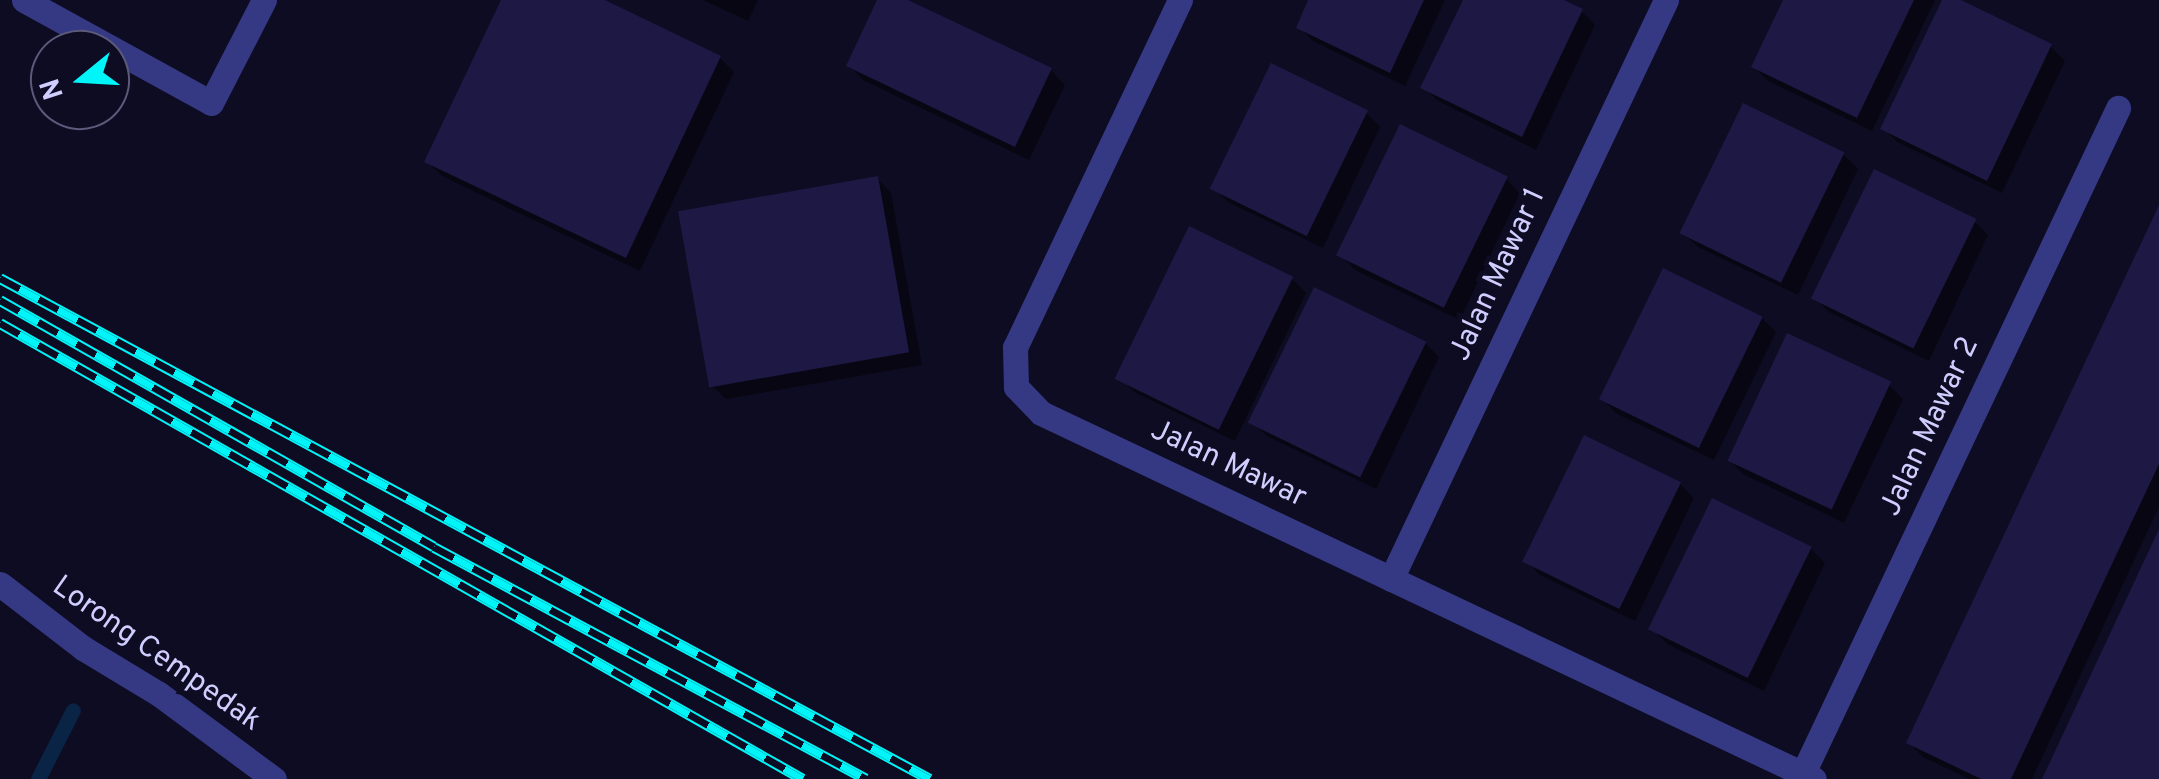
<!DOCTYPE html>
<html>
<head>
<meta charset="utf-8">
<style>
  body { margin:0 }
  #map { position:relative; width:2159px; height:779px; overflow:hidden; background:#0e0c22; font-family:Overpass,sans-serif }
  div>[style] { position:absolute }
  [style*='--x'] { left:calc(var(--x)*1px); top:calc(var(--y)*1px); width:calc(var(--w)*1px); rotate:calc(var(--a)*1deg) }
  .shadow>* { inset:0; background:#0007 }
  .stream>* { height:15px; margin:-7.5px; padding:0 7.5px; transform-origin:7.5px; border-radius:7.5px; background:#092445 }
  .building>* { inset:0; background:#1d1844; transform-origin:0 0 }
  .minor>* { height:25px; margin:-12.5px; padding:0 12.5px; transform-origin:12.5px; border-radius:12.5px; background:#353984 }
  .rail>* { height:11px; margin-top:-5.5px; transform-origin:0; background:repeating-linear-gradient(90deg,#0e0c22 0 22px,#00f5f9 0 44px); box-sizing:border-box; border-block:2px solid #00f5f9 }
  span { translate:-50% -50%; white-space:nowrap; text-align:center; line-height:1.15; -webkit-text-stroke:10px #0e0c22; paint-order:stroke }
  .street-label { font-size:30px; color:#cfceff }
  .north { position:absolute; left:30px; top:30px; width:100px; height:100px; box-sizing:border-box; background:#0e0c22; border:2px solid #5b5a7a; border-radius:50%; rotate:252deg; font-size:28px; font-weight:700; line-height:40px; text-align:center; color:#cfceff }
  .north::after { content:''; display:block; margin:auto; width:35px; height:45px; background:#00f5f9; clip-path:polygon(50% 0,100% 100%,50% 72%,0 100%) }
</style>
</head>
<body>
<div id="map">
  <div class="shadow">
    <i style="clip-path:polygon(503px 0,599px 0,720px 58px,734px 72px,640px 271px,442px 176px,427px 161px)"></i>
    <i style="clip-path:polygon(703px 0,758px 0,748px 21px)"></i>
    <i style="clip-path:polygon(880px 0,902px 0,1051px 70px,1065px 85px,1029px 160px,863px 80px,849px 65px)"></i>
    <i style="clip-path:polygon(1311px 0,1445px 0,1405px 86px,1313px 41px,1299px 27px)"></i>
    <i style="clip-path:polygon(1465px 0,1558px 0,1581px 11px,1595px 25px,1536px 150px,1438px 101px,1423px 87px)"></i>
    <i style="clip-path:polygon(1786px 0,1935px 0,1872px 131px,1768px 81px,1754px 67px)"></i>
    <i style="clip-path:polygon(1945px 0,1955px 0,2050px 46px,2065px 61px,2002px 193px,1897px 142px,1883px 128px)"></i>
    <i style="clip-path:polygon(1744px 106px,1844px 155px,1858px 169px,1798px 295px,1698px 247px,1683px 233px)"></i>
    <i style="clip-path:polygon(1366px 113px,1380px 127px,1323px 248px,1228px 202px,1214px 188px)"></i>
    <i style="clip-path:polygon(877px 178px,891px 193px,922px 365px,726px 399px,711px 385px)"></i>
    <i style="clip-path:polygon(1506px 179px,1520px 193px,1460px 320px,1355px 270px,1341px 255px)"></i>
    <i style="clip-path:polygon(2159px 211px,2159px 507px,2032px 779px,1969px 779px,1923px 757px,1909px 743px)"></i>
    <i style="clip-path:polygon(1974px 221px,1988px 235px,1929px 361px,1829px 312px,1815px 298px)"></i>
    <i style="clip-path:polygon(1292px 279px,1306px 293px,1235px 441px,1134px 392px,1120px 378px)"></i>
    <i style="clip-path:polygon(1762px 318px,1776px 332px,1714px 460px,1617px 414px,1603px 400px)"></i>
    <i style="clip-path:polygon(1425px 343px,1439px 357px,1376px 489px,1267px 436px,1252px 422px)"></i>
    <i style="clip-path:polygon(1889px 385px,1903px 399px,1844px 523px,1743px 474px,1729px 460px)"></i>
    <i style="clip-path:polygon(1680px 484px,1694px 498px,1635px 621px,1540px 575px,1526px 561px)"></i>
    <i style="clip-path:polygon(1811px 549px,1825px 563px,1764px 691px,1667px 644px,1653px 629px)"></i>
  </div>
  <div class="stream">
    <i style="--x:38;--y:779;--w:77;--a:-63.1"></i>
  </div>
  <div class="building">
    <i style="clip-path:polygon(501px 0,605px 0,721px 56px,626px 258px,424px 162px)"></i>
    <i style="clip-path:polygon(877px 0,908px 0,1052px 68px,1015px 147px,846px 66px)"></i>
    <i style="clip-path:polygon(1308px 0,1424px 0,1390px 73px,1296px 28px)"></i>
    <i style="clip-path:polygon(1463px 0,1564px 0,1583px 9px,1522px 137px,1420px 88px)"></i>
    <i style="clip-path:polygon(1783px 0,1914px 0,1857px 118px,1751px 67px)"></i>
    <i style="clip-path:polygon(1942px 0,1961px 0,2052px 44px,1987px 181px,1880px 129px)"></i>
    <i style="left:1271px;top:63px;width:108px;height:140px;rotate:26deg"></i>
    <i style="left:1743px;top:103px;width:113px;height:145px;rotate:26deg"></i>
    <i style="left:1400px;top:124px;width:120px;height:146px;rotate:26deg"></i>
    <i style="left:1874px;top:169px;width:114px;height:144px;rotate:26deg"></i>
    <i style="left:878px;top:176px;width:179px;height:203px;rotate:80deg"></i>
    <i style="clip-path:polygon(2159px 205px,2159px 464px,2011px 779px,1981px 779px,1906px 743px)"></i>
    <i style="left:1189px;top:226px;width:116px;height:170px;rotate:26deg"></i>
    <i style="left:1663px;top:268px;width:111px;height:146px;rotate:26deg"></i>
    <i style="left:1314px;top:287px;width:125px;height:151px;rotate:26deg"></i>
    <i style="left:1787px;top:333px;width:115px;height:141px;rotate:25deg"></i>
    <i style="left:1584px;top:435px;width:108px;height:141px;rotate:26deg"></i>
    <i style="left:1712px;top:498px;width:111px;height:146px;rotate:26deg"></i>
    <i style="clip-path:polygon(2159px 529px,2159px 779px,2042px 779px,2093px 670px)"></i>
  </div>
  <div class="minor">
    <i style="--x:24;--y:0;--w:213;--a:28.8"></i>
    <i style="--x:211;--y:103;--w:116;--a:-62.8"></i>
    <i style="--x:1180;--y:0;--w:384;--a:115.4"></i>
    <i style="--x:1015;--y:347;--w:40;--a:88.6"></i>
    <i style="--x:1016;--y:387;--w:36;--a:46"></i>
    <i style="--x:1041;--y:413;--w:855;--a:25.34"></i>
    <i style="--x:1391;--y:579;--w:641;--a:-64.59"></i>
    <i style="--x:0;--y:584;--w:105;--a:37.6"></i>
    <i style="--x:83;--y:648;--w:89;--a:31.2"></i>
    <i style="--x:159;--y:694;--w:143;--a:36.5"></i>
    <i style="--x:1803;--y:773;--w:736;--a:-64.65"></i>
  </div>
  <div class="rail">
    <i style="--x:0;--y:278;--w:1056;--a:28.31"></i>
    <i style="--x:0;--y:300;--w:499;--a:29.6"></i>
    <i style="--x:434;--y:547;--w:490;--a:28.2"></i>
    <i style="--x:0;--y:323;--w:923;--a:29.59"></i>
  </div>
  <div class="street-label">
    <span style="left:1499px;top:275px;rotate:-65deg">Jalan Mawar 1</span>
    <span style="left:1931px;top:427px;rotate:-65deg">Jalan Mawar 2</span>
    <span style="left:1228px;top:465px;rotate:25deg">Jalan Mawar</span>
    <span style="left:156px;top:655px;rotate:35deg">Lorong Cempedak</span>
  </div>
  <div class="north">N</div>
</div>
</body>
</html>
